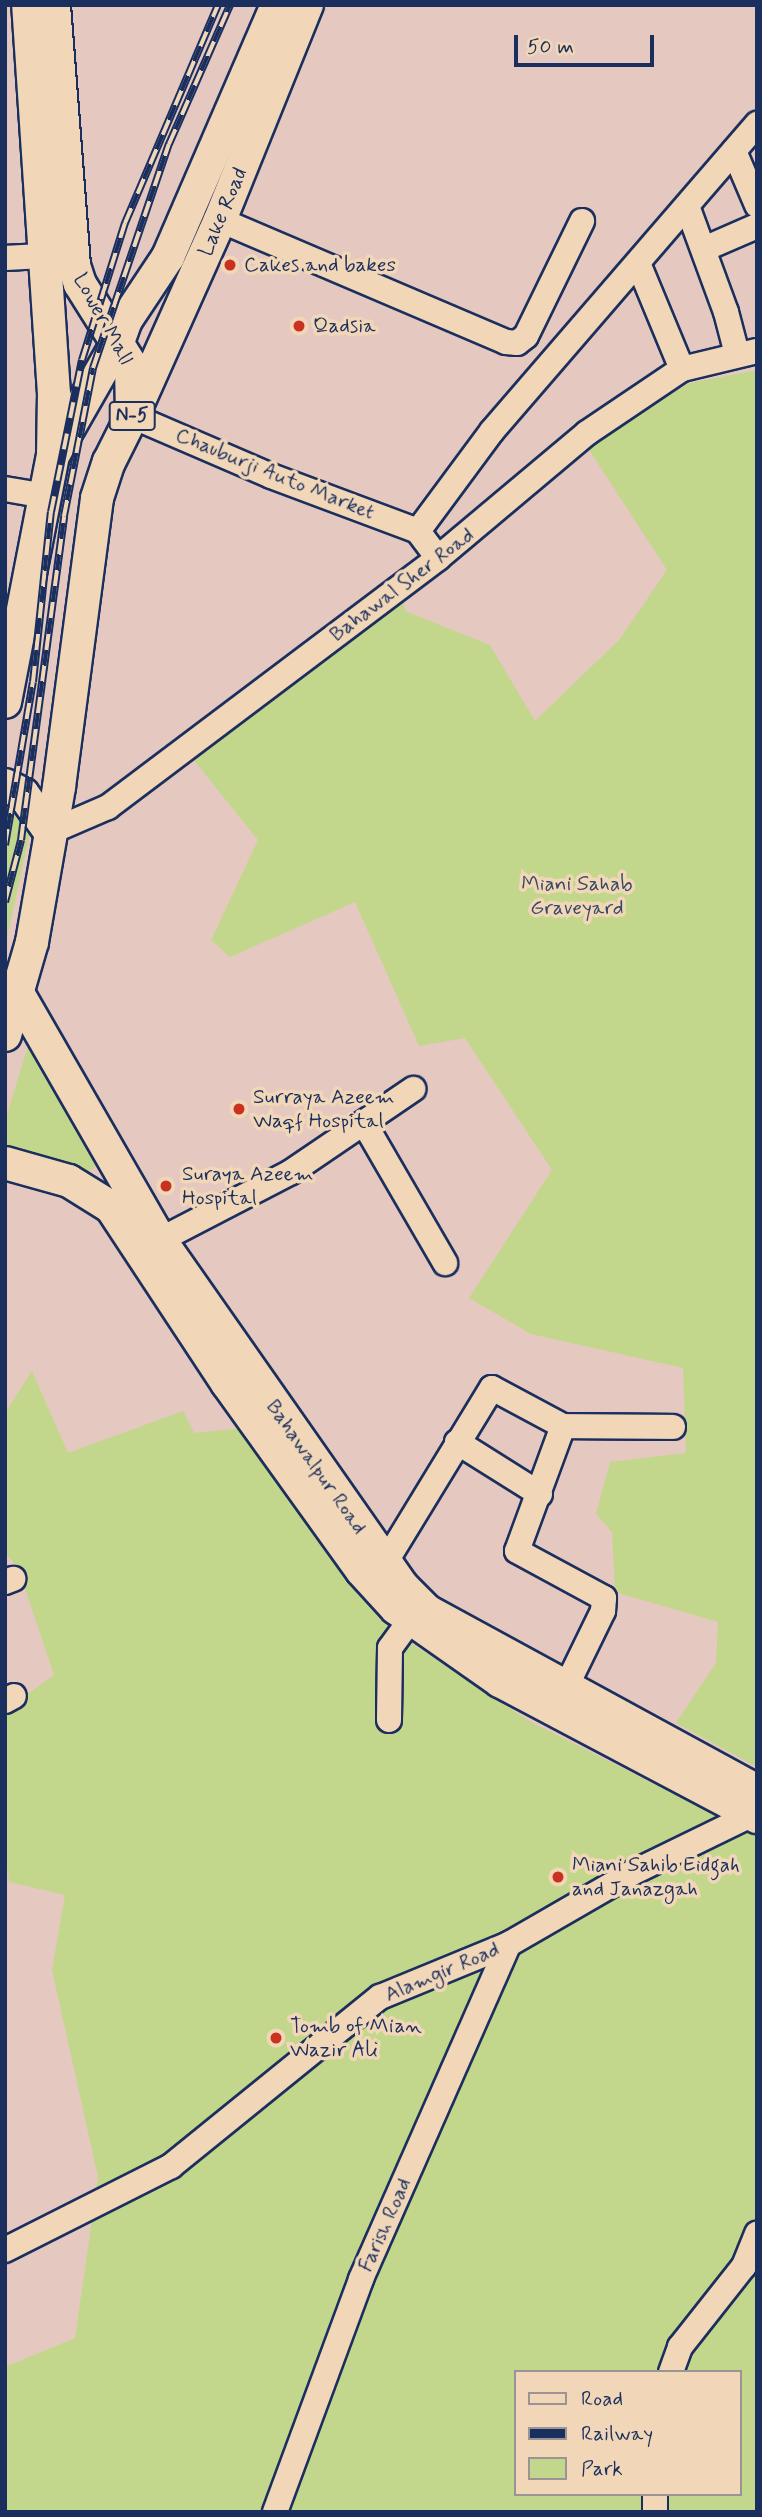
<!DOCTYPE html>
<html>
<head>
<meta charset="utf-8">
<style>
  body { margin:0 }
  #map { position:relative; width:762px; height:2517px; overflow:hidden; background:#e5c8bf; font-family:Mynerve,sans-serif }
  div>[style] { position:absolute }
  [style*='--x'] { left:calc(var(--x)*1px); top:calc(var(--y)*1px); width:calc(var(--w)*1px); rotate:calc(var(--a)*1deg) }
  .green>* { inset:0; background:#c3d78c }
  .roads { filter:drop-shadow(2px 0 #1b2f5e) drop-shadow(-2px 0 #1b2f5e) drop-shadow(0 2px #1b2f5e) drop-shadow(0 -2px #1b2f5e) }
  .minor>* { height:24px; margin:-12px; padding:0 12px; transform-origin:12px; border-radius:12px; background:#f1d7b8 }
  .major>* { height:32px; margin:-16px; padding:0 16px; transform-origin:16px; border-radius:16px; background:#f1d7b8 }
  .rail>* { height:8px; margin-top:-4px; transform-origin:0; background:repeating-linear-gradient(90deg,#f1d7b8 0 16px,#1b2f5e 0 32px); box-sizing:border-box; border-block:2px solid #1b2f5e }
  .dots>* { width:19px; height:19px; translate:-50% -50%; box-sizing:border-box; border:4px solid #f1d7b8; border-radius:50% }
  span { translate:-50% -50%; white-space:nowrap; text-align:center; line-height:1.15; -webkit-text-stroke:7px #f1d7b8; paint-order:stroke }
  .shield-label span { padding:2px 5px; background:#f1d7b8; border:2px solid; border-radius:5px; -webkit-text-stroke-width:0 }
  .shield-label { font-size:19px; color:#1b2f5e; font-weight:700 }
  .street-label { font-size:21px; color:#1b2f5e }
  .poi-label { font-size:21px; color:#1b2f5e }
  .left { translate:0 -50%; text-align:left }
  .park-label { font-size:21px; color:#344865 }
  .frame { position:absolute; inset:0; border:7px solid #1b2f5e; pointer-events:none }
  .legend { position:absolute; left:514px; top:2370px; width:228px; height:126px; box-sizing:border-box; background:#f1d7b8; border:2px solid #9b9494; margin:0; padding:9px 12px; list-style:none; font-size:21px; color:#1b2f5e }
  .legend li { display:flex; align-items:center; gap:14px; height:35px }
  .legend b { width:35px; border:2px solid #9b9494 }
  .scale { position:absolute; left:514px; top:35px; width:140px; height:32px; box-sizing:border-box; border:4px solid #1b2f5e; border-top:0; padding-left:9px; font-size:21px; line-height:24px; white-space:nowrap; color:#1b2f5e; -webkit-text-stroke:5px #f1d7b8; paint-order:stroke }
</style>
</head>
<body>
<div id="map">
  <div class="green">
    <i style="clip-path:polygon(757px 370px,757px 1767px,676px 1723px,716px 1663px,718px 1622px,615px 1592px,612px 1532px,596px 1514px,610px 1462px,686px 1453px,683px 1368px,531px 1334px,469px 1298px,552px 1170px,465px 1038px,419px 1046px,355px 902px,230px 957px,211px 940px,258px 840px,185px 749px,401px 586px,405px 611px,490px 645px,535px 721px,619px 640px,667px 570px,584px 442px,690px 383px)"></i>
    <i style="clip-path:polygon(5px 800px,19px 809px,30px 832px,5px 947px)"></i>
    <i style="clip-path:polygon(34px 1042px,99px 1164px,82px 1176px,46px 1156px,5px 1153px,5px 1121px,27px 1049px)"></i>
    <i style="clip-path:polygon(evenodd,32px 1371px,68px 1453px,183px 1411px,194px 1433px,243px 1428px,336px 1562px,399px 1635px,529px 1721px,757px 1836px,757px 2512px,5px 2512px,5px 2367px,75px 2338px,98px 2177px,52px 1970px,65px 1895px,9px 1882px,5px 1850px,5px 1710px,54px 1675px,18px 1568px,5px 1552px,5px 1413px,32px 1371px,515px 2372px,739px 2372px,739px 2494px,515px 2494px,515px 2372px)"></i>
  </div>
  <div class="roads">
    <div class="minor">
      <i style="--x:734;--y:151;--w:59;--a:66.9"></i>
      <i style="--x:687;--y:206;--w:113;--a:69.8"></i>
      <i style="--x:726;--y:312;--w:43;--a:75.3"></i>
      <i style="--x:220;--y:220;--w:311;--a:23.1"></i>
      <i style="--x:506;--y:342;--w:11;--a:5"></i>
      <i style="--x:517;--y:343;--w:11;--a:-38"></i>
      <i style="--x:526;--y:336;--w:128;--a:-64"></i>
      <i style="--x:704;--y:249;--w:58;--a:-23.5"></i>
      <i style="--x:5;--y:258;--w:39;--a:-3"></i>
      <i style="--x:638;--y:263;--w:115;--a:67.5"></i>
      <i style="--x:132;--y:416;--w:151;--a:23.3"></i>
      <i style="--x:271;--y:476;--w:157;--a:20.5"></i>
      <i style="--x:5;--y:489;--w:42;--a:9.7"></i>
      <i style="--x:438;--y:558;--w:34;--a:-127"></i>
      <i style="--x:418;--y:531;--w:124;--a:-53.5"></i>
      <i style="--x:492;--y:431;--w:406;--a:-49.2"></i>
      <i style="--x:50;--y:832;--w:63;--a:-23.3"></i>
      <i style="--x:108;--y:807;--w:413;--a:-37"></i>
      <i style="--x:438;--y:558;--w:194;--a:-40"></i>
      <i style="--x:587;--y:433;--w:115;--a:-34"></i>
      <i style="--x:682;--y:369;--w:77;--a:-13.5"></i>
      <i style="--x:364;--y:1123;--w:162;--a:59.9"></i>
      <i style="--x:160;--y:1240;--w:148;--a:-27.4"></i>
      <i style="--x:291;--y:1172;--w:148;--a:-34.2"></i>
      <i style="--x:563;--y:1426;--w:133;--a:110.2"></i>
      <i style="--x:517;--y:1551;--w:99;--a:28.4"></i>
      <i style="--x:604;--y:1598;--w:13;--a:94"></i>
      <i style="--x:603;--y:1611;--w:85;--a:116"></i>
      <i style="--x:457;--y:1442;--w:98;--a:32.1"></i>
      <i style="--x:385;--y:1563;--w:205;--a:-58.6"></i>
      <i style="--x:492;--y:1388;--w:81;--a:28.2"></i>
      <i style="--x:563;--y:1426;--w:110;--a:0.5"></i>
      <i style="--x:5;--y:1582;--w:9;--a:-21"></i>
      <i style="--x:5;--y:1701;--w:10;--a:-29"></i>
      <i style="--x:389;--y:1720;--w:72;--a:-89.2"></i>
      <i style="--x:390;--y:1648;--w:34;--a:-54"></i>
      <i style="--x:5;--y:2250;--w:186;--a:-26.8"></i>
      <i style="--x:171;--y:2166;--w:269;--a:-39"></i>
      <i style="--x:380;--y:1997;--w:139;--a:-22.3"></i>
      <i style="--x:509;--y:1944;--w:140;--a:-30"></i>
      <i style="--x:630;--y:1874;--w:141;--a:-26"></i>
      <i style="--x:671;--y:2372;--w:27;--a:-70"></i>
      <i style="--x:680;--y:2347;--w:103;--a:-51.7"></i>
      <i style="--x:744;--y:2266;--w:35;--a:-68"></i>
      <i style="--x:275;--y:2512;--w:248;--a:-69.7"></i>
      <i style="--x:361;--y:2279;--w:366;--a:-66.2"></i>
      <i style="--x:655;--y:2512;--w:18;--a:-90"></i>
    </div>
    <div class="major">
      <i style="--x:135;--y:410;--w:208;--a:-65.9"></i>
      <i style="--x:220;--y:220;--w:232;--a:-68"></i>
      <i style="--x:55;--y:452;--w:127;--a:-60.2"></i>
      <i style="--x:118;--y:342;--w:23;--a:-70"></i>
      <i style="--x:126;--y:320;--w:76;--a:-56.3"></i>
      <i style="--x:168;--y:257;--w:275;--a:-66.6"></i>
      <i style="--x:5;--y:702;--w:251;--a:-79"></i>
      <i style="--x:53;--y:456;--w:62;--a:-89.1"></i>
      <i style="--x:54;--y:394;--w:390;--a:-93.8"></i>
      <i style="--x:5;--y:785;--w:20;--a:27"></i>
      <i style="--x:23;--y:794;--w:47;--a:54.6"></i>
      <i style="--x:19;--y:995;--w:283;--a:60.1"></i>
      <i style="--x:160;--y:1240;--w:424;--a:55"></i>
      <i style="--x:403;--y:1587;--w:34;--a:45"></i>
      <i style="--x:427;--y:1611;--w:376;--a:28.6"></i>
      <i style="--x:5;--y:1035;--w:97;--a:-73.8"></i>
      <i style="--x:32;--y:942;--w:157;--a:-80.1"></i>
      <i style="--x:59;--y:787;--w:291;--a:-82.5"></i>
      <i style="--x:97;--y:498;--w:38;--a:-72"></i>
      <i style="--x:109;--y:462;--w:51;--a:-63.4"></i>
      <i style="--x:132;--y:416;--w:51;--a:-91.1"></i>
      <i style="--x:131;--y:365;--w:96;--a:-122.2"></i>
      <i style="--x:80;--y:284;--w:19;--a:-108"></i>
      <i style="--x:74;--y:266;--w:262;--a:-94.4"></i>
      <i style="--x:5;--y:1163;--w:66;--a:15.7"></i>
      <i style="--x:69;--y:1181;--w:49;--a:31.8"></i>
      <i style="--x:111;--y:1207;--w:211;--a:56.6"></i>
      <i style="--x:227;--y:1383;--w:231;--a:54.3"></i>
      <i style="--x:362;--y:1571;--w:50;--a:47.4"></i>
      <i style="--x:396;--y:1608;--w:127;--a:35.1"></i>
      <i style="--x:500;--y:1681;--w:291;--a:27.9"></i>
    </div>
  </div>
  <div class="rail">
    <i style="--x:5;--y:845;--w:165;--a:-80.3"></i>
    <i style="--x:33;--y:682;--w:171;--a:-84"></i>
    <i style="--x:51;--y:512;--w:155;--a:-78.5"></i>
    <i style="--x:82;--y:360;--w:144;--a:-72.6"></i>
    <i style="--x:125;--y:223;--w:237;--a:-66.9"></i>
    <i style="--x:5;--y:902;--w:64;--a:-75.5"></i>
    <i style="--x:21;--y:840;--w:327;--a:-82.4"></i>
    <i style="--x:64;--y:516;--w:151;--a:-78.9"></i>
    <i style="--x:93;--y:368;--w:237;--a:-71.3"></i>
    <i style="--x:169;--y:144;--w:152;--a:-66.3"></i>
  </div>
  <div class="dots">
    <i style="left:230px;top:265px;background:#c8321e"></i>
    <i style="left:299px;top:326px;background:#c8321e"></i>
    <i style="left:239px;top:1109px;background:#c8321e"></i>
    <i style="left:166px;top:1186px;background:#c8321e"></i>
    <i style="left:558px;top:1877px;background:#c8321e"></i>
    <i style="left:276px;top:2038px;background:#c8321e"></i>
  </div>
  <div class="shield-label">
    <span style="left:132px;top:416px">N-5</span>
  </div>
  <div class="street-label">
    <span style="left:223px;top:212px;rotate:-67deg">Lake Road</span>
    <span style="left:103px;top:319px;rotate:61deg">Lower Mall</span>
    <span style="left:275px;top:474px;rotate:22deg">Chauburji Auto Market</span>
    <span style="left:402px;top:585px;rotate:-37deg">Bahawal Sher Road</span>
    <span style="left:316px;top:1467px;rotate:55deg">Bahawalpur Road</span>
    <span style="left:442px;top:1972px;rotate:-23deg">Alamgir Road</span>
    <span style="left:385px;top:2225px;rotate:-66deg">Farish Road</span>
  </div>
  <div class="poi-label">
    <span class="left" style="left:244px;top:265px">Cakes and bakes</span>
    <span class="left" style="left:313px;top:326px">Qadsia</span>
    <span class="left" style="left:253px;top:1109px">Surraya Azeem<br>Waqf Hospital</span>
    <span class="left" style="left:182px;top:1186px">Suraya Azeem<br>Hospital</span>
    <span class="left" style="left:572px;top:1877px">Miani Sahib Eidgah<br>and Janazgah</span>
    <span class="left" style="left:290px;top:2038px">Tomb of Mian<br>Wazir Ali</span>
  </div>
  <div class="park-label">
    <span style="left:577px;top:896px">Miani Sahab<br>Graveyard</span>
  </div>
  <div class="frame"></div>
  <ul class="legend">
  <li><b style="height:9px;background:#f1d7b8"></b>Road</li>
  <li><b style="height:9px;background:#1b2f5e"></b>Railway</li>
  <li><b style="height:19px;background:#c3d78c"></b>Park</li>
  </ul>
  <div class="scale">50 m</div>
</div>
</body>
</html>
